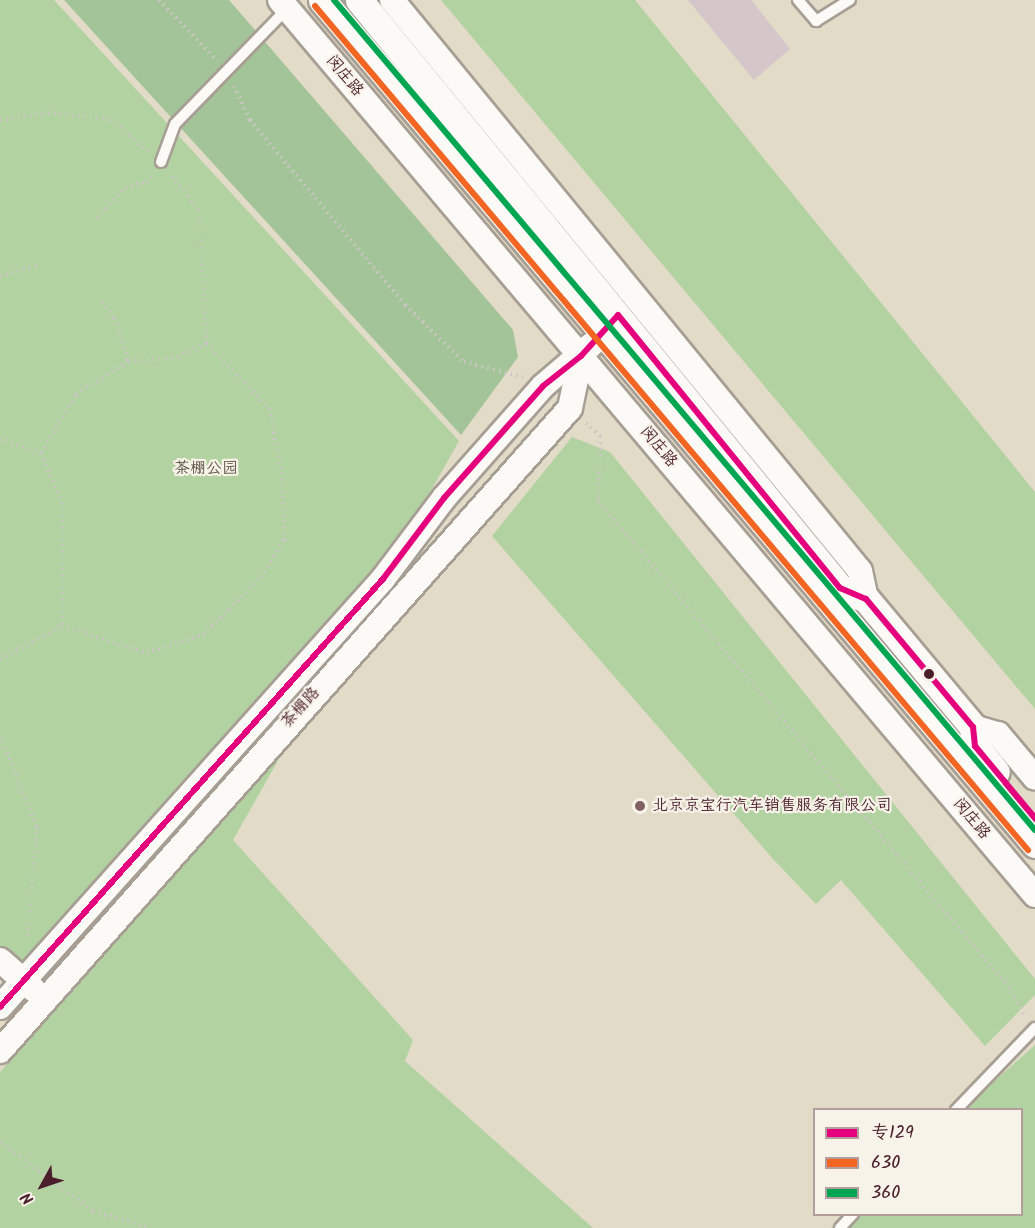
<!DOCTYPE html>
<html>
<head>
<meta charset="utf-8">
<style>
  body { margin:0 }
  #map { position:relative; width:1035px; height:1228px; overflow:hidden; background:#e2dbc8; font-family:Kalam,"LXGW WenKai TC",sans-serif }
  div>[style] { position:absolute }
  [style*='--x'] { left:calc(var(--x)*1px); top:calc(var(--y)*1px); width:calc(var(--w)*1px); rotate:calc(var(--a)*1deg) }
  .green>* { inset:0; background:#b2d2a2 }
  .forest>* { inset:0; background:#a3c398 }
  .building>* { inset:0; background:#d4c6c9 }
  .path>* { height:4px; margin-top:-2px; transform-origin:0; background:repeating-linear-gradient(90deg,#ccc7c5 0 1.5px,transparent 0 6px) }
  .roads { filter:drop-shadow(2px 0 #a79e94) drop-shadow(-2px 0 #a79e94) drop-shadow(0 2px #a79e94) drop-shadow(0 -2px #a79e94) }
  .service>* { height:10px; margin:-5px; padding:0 5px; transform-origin:5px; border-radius:5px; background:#fbfaf7 }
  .tertiary>* { height:24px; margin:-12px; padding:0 12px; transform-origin:12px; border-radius:12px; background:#fbfaf7 }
  .secondary>* { height:27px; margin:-13.5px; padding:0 13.5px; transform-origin:13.5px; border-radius:13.5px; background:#fbfaf7 }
  .bus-1>* { height:6px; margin:-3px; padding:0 3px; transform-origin:3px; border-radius:3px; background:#e5007d }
  .bus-2>* { height:6px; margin:-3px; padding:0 3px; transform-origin:3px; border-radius:3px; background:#f26522 }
  .bus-3>* { height:6px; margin:-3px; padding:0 3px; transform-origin:3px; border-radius:3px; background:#00a651 }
  .dots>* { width:16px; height:16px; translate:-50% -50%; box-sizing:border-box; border:3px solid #f7f3e8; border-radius:50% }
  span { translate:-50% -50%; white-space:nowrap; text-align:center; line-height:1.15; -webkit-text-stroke:4.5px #f7f3e8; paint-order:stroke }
  .street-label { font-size:16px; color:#4a1f2b }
  .park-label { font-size:16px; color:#5d5345 }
  .poi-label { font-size:16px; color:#4a1f2b }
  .left { translate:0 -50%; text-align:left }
  .legend { position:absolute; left:813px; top:1108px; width:210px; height:108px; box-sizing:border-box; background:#f7f3e8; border:2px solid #b29e9c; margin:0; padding:8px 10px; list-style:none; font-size:18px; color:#4a1f2b }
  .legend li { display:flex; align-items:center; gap:12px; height:30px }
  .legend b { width:30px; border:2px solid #b29e9c }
  .north { position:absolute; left:12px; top:1156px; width:60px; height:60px; -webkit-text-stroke:4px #f7f3e8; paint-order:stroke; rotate:230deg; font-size:16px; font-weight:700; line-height:24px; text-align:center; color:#4a1f2b }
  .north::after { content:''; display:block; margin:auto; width:21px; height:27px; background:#4a1f2b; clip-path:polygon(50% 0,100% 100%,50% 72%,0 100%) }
</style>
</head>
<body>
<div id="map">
  <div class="green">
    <i style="clip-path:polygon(0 0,54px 0,459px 441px,233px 840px,413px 1040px,405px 1061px,593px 1228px,0 1228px,0 1072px,59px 1003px,0 948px)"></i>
    <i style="clip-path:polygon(441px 0,635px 0,1035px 492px,1035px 709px)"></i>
    <i style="clip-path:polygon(572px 437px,610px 452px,1035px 979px,1035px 995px,985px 1046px,841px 880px,816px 904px,774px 860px,492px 536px)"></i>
    <i style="clip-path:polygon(1035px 1045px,1035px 1228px,831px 1228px,846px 1215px,1022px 1214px,1022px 1110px,963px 1109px)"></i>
  </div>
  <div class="forest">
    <i style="clip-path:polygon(64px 0,229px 0,513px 330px,518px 357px,461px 435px)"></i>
  </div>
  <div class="building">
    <i style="clip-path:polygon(688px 0,751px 0,790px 49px,754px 80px)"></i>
  </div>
  <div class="path">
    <i style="--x:159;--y:0;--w:84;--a:46.4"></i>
    <i style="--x:234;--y:86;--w:38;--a:65"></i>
    <i style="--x:250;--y:120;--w:241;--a:50"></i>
    <i style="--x:405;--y:305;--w:82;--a:44"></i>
    <i style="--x:464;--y:362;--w:61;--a:14.3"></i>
    <i style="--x:0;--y:120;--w:49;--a:-8.3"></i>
    <i style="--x:48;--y:113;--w:63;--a:5.4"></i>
    <i style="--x:111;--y:119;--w:50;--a:41.7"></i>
    <i style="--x:97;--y:218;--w:41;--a:-47"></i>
    <i style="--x:125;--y:188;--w:23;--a:-15"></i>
    <i style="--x:147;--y:182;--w:11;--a:-56"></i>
    <i style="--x:0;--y:276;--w:40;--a:-16"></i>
    <i style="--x:102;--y:302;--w:21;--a:51"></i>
    <i style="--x:115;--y:318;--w:45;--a:72"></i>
    <i style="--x:586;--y:423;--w:19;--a:43"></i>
    <i style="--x:600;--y:436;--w:65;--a:91.8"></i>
    <i style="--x:598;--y:501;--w:641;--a:49.81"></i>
    <i style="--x:1012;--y:991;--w:30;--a:64"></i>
    <i style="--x:0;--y:439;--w:43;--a:18.9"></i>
    <i style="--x:41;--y:453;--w:54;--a:67.2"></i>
    <i style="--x:62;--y:503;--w:123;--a:90"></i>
    <i style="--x:41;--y:453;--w:69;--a:-59.3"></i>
    <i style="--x:76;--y:394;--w:62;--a:-31.9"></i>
    <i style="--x:129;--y:361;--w:49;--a:-4.7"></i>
    <i style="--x:178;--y:357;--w:31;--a:-27"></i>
    <i style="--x:0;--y:659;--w:70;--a:-28"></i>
    <i style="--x:62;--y:626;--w:89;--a:17.6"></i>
    <i style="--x:147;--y:653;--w:59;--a:-17.8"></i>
    <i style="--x:203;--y:635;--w:82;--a:-45"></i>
    <i style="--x:261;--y:577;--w:44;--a:-58.1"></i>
    <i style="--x:284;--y:540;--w:71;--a:-92.4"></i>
    <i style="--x:281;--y:469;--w:60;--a:-100.6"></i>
    <i style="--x:270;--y:410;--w:93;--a:-133.7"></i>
    <i style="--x:206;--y:343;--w:132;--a:-93"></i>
    <i style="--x:199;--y:211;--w:47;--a:-128.1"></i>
    <i style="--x:0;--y:736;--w:98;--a:67.9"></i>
    <i style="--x:37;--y:827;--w:114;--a:95"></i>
    <i style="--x:0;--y:1142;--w:116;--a:36.6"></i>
    <i style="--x:93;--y:1211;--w:59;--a:16.6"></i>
  </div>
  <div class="roads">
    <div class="service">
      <i style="--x:798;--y:0;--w:28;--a:49"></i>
      <i style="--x:816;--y:21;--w:40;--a:-32"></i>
      <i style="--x:161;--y:162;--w:40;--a:-69.8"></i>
      <i style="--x:175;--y:124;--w:161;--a:-45.8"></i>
      <i style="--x:956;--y:1110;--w:114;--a:-46.1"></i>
      <i style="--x:840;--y:1228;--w:19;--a:-47"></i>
    </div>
    <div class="tertiary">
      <i style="--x:280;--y:0;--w:1171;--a:49.85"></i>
      <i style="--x:392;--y:0;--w:738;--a:50.66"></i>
      <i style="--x:860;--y:571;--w:29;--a:78"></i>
      <i style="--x:973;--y:727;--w:26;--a:16"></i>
      <i style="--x:998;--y:734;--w:57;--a:49.9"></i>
      <i style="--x:0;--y:960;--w:45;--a:41.4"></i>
      <i style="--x:0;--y:1007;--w:574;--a:-48.18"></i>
      <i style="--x:383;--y:579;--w:101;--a:-53"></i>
      <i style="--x:444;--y:498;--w:149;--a:-48.5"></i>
      <i style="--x:543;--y:386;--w:63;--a:-40.5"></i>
      <i style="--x:0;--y:1051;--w:859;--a:-48.44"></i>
      <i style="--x:570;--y:408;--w:53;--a:-78.1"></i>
    </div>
    <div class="secondary">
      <i style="--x:322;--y:0;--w:1105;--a:49.81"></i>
      <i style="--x:359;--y:0;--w:760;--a:50.72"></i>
      <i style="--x:840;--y:588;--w:28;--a:23"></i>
      <i style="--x:866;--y:599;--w:167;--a:50.1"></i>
      <i style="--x:973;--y:727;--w:19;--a:84"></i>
      <i style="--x:975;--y:746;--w:33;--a:51"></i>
    </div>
  </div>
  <div class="bus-1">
    <i style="--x:0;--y:1007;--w:574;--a:-48.18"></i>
    <i style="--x:383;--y:579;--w:101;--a:-53"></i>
    <i style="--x:444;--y:498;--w:149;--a:-48.5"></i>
    <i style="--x:543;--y:386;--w:48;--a:-38.3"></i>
    <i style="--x:581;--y:356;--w:55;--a:-47.9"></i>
    <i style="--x:618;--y:315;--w:352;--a:50.9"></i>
    <i style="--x:840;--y:588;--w:28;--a:23"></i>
    <i style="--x:866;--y:599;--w:167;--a:50.1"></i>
    <i style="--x:973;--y:727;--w:19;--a:84"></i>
    <i style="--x:975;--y:746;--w:94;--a:50.2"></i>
  </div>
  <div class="bus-2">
    <i style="--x:315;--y:6;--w:1105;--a:49.81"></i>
  </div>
  <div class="bus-3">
    <i style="--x:334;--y:0;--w:1086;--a:49.82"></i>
  </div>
  <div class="dots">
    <i style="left:929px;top:674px;background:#4a1f2b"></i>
    <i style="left:640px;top:806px;background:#7f6162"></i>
  </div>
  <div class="street-label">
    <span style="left:344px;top:76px;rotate:50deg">闵庄路</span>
    <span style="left:658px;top:447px;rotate:50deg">闵庄路</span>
    <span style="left:301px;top:708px;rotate:-48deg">茶棚路</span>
    <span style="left:971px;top:819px;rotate:50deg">闵庄路</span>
  </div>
  <div class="park-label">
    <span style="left:206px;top:469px">茶棚公园</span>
  </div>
  <div class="poi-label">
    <span class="left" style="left:652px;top:806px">北京京宝行汽车销售服务有限公司</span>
  </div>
  <ul class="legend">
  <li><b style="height:8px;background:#e5007d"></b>专129</li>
  <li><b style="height:8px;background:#f26522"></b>630</li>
  <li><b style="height:8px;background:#00a651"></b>360</li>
  </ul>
  <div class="north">N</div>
</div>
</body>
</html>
